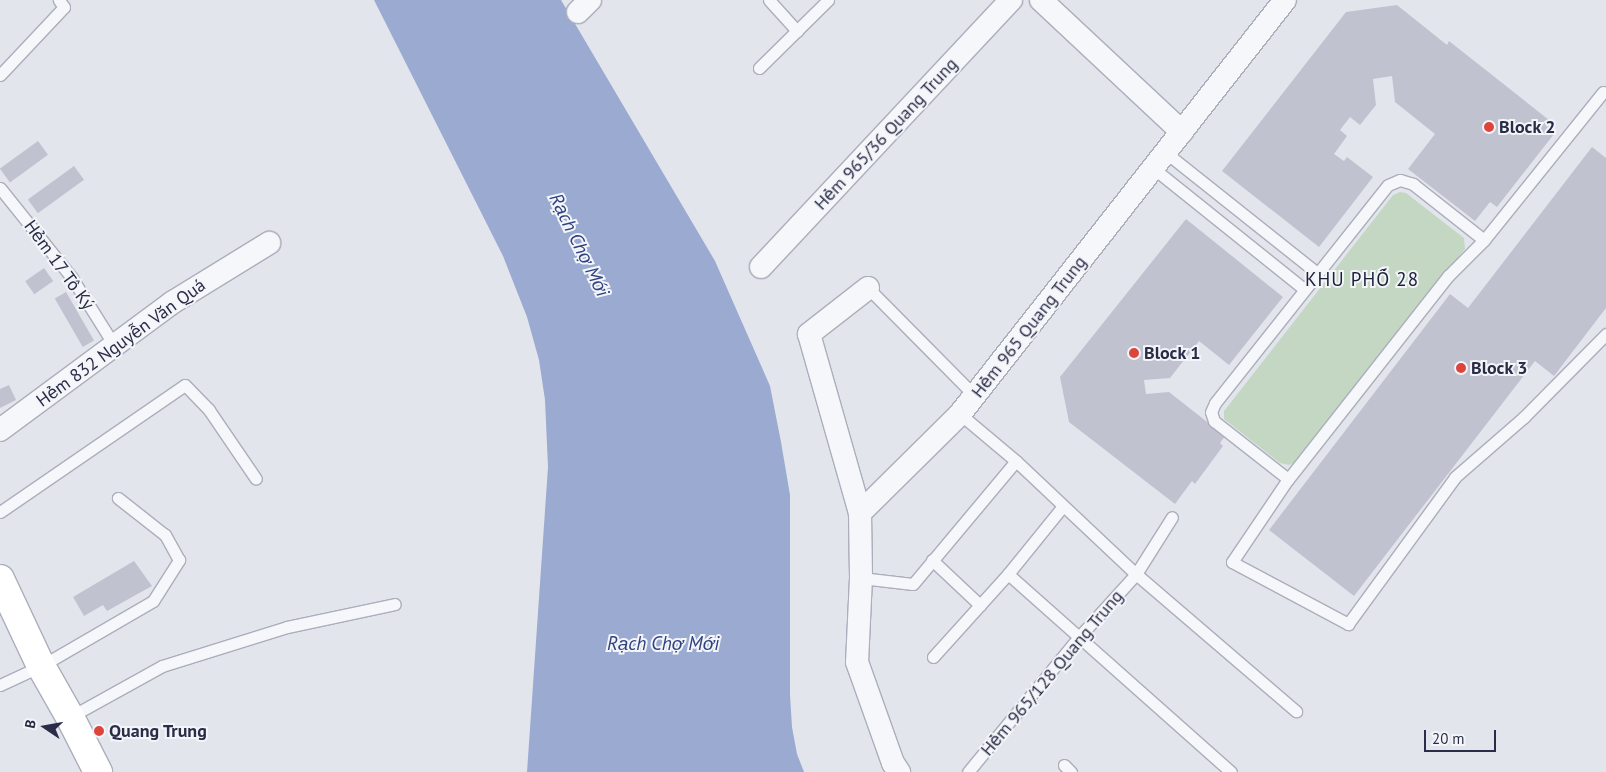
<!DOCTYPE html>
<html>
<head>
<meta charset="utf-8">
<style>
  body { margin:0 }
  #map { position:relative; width:1606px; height:772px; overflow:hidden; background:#e3e5ed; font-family:"PT Sans",sans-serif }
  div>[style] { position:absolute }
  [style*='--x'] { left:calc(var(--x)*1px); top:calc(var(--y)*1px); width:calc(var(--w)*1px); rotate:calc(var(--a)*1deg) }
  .green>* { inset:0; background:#c4d7c3 }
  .water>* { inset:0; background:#9baad0 }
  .building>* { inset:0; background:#c0c2d0; transform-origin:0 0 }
  .roads { filter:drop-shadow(1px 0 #abaebb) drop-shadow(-1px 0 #abaebb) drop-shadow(0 1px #abaebb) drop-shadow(0 -1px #abaebb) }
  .service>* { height:11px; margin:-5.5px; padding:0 5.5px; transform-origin:5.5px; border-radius:5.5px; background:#f6f7fa }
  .minor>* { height:22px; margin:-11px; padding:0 11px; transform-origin:11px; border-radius:11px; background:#f6f7fa }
  .secondary>* { height:28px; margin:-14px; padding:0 14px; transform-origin:14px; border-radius:14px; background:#fff }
  .dots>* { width:14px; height:14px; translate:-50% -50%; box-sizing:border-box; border:2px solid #f3f5f9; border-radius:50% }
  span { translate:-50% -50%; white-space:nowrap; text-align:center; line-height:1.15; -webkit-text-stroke:4px #f3f5f9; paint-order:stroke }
  .poi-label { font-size:18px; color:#292d47; font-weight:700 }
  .left { translate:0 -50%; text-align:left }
  .street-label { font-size:18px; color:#292d47 }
  .water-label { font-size:19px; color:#2e4280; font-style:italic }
  .neighbourhood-label { font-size:19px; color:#1b1f38; letter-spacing:1px }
  .north { position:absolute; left:20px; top:702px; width:50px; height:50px; -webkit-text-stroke:4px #f3f5f9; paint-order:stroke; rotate:282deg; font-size:14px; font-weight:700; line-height:20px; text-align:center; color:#292d47 }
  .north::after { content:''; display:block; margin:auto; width:18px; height:22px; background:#292d47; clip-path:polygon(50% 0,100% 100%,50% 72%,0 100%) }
  .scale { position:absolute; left:1424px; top:730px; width:72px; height:22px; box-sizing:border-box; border:2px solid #292d47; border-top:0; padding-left:6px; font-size:15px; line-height:18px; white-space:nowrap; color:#292d47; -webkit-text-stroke:4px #f3f5f9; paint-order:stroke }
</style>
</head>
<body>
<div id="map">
  <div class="green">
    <i style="clip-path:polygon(1400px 192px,1406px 193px,1464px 238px,1465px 249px,1296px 462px,1289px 465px,1280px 463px,1224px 419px,1224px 411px,1393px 195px)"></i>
  </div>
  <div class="water">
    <i style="clip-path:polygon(374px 0,561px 0,715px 261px,770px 386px,781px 442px,790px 495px,790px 695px,792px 727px,797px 754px,804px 772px,527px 772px,548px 467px,545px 400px,539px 360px,527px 317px,503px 256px)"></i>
  </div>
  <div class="building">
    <i style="clip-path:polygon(1397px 5px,1447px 45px,1449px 41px,1554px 124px,1549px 129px,1554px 134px,1497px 207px,1490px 202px,1475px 221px,1408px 169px,1435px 134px,1395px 102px,1392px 76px,1373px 79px,1376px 105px,1360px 125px,1350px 117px,1340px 130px,1347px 136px,1334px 154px,1344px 161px,1347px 157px,1373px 177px,1319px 247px,1222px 171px,1346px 12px)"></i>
    <i style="left:38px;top:141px;width:17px;height:47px;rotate:54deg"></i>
    <i style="clip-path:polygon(1592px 147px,1606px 158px,1606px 308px,1554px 376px,1535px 361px,1354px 596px,1269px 530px,1450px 294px,1468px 308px)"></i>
    <i style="left:74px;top:166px;width:17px;height:57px;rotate:54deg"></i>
    <i style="clip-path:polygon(1186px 219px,1283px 297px,1229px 365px,1199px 341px,1170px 378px,1144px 380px,1146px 394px,1169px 392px,1225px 436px,1220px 443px,1223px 446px,1195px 484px,1192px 481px,1175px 504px,1069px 422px,1060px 377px)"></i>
    <i style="left:44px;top:268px;width:16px;height:23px;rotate:55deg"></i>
    <i style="left:66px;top:292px;width:56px;height:13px;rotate:60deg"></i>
    <i style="clip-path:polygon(9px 385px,16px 400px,0 408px,0 389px)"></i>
    <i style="clip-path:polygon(134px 561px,152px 586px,107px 611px,103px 605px,84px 616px,73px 597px)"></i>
  </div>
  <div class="roads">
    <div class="service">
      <i style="--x:769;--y:0;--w:42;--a:47.9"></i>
      <i style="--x:759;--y:68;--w:97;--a:-44.6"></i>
      <i style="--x:0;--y:75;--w:93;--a:-46.7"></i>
      <i style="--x:64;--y:7;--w:9;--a:-126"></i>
      <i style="--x:1603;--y:92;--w:190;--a:128.8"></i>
      <i style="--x:1484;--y:240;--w:51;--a:135"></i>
      <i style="--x:1448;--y:276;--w:258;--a:128.2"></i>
      <i style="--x:1288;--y:479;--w:100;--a:124"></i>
      <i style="--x:1232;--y:562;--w:132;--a:28.1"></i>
      <i style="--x:1348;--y:624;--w:182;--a:-53.9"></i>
      <i style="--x:1455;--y:477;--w:91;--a:-41"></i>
      <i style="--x:1524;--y:417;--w:117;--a:-45.3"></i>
      <i style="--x:1165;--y:152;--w:194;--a:38.5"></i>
      <i style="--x:1153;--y:168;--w:193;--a:38.7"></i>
      <i style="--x:0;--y:188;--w:115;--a:51.3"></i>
      <i style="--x:72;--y:278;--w:79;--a:57.9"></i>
      <i style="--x:868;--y:288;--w:152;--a:45.3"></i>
      <i style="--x:960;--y:414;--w:73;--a:40"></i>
      <i style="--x:1016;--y:461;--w:165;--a:43.3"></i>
      <i style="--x:1136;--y:574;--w:67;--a:-57.7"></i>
      <i style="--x:1288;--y:479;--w:94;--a:-141.9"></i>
      <i style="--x:1214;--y:421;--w:9;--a:-108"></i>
      <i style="--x:1211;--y:412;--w:10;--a:-66"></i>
      <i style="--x:1215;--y:403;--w:278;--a:-51.6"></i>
      <i style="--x:1388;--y:185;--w:13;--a:-23"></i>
      <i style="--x:1400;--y:180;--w:14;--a:17"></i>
      <i style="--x:1413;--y:184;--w:90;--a:38.3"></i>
      <i style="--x:0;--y:512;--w:224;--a:-34.5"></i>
      <i style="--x:185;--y:385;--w:35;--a:46"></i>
      <i style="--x:209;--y:410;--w:83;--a:55.7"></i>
      <i style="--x:932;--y:560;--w:66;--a:43.2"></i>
      <i style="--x:1008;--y:574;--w:298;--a:41.6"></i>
      <i style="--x:861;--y:578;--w:52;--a:6.6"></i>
      <i style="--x:913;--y:584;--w:160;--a:-50.1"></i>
      <i style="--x:933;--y:657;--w:112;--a:-47.9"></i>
      <i style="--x:1008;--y:574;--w:87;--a:-51"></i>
      <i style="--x:0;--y:685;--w:45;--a:-24.9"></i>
      <i style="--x:41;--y:666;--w:129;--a:-30.1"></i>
      <i style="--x:153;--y:601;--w:49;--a:-57.6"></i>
      <i style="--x:179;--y:560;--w:29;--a:-119"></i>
      <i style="--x:165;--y:535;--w:60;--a:-141.8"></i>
      <i style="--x:70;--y:717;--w:105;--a:-29"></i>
      <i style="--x:162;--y:666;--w:131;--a:-17.3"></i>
      <i style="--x:287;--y:627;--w:110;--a:-12"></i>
      <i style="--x:1064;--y:765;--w:10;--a:45"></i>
      <i style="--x:968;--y:772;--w:173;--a:-50.6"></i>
      <i style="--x:1078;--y:638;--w:86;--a:-47.8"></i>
      <i style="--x:1136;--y:574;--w:211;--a:40.6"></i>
    </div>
    <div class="minor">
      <i style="--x:1041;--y:0;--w:193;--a:43.1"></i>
      <i style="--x:578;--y:12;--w:17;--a:-45"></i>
      <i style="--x:761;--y:267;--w:366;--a:-46.9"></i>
      <i style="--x:868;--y:288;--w:75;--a:142.1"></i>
      <i style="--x:809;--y:334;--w:186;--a:74.1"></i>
      <i style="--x:860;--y:513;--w:65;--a:89.1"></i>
      <i style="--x:861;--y:578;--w:84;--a:92.7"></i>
      <i style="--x:857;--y:662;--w:107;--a:70.4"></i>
      <i style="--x:893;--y:763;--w:11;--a:56"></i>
      <i style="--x:0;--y:430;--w:215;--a:-36.5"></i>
      <i style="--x:173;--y:302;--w:113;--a:-31.6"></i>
      <i style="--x:860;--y:513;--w:141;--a:-44.7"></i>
      <i style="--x:960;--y:414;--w:526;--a:-51.87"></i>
    </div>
    <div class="secondary">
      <i style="--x:0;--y:579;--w:96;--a:64.8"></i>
      <i style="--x:41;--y:666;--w:59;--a:60.4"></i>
      <i style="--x:70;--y:717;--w:62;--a:63"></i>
    </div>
  </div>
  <div class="dots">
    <i style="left:1489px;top:127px;background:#dd453c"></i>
    <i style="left:1134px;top:353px;background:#dd453c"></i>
    <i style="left:1461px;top:368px;background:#dd453c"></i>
    <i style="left:99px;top:731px;background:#dd453c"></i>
  </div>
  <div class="poi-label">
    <span class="left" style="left:1499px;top:127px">Block 2</span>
    <span class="left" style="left:1144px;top:353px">Block 1</span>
    <span class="left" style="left:1471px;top:368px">Block 3</span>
    <span class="left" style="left:109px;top:731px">Quang Trung</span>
  </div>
  <div class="street-label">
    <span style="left:886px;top:134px;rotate:-47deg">Hẻm 965/36 Quang Trung</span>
    <span style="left:59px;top:265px;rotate:54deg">Hẻm 17 Tô Ký</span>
    <span style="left:1029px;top:327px;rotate:-52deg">Hẻm 965 Quang Trung</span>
    <span style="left:121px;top:343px;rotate:-36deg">Hẻm 832 Nguyễn Văn Quá</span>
    <span style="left:1052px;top:673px;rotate:-50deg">Hẻm 965/128 Quang Trung</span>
  </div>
  <div class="water-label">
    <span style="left:579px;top:245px;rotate:64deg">Rạch Chợ Mới</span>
    <span style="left:663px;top:644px">Rạch Chợ Mới</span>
  </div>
  <div class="neighbourhood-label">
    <span style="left:1362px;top:280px">KHU PHỐ 28</span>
  </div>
  <div class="north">B</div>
  <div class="scale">20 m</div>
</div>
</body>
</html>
